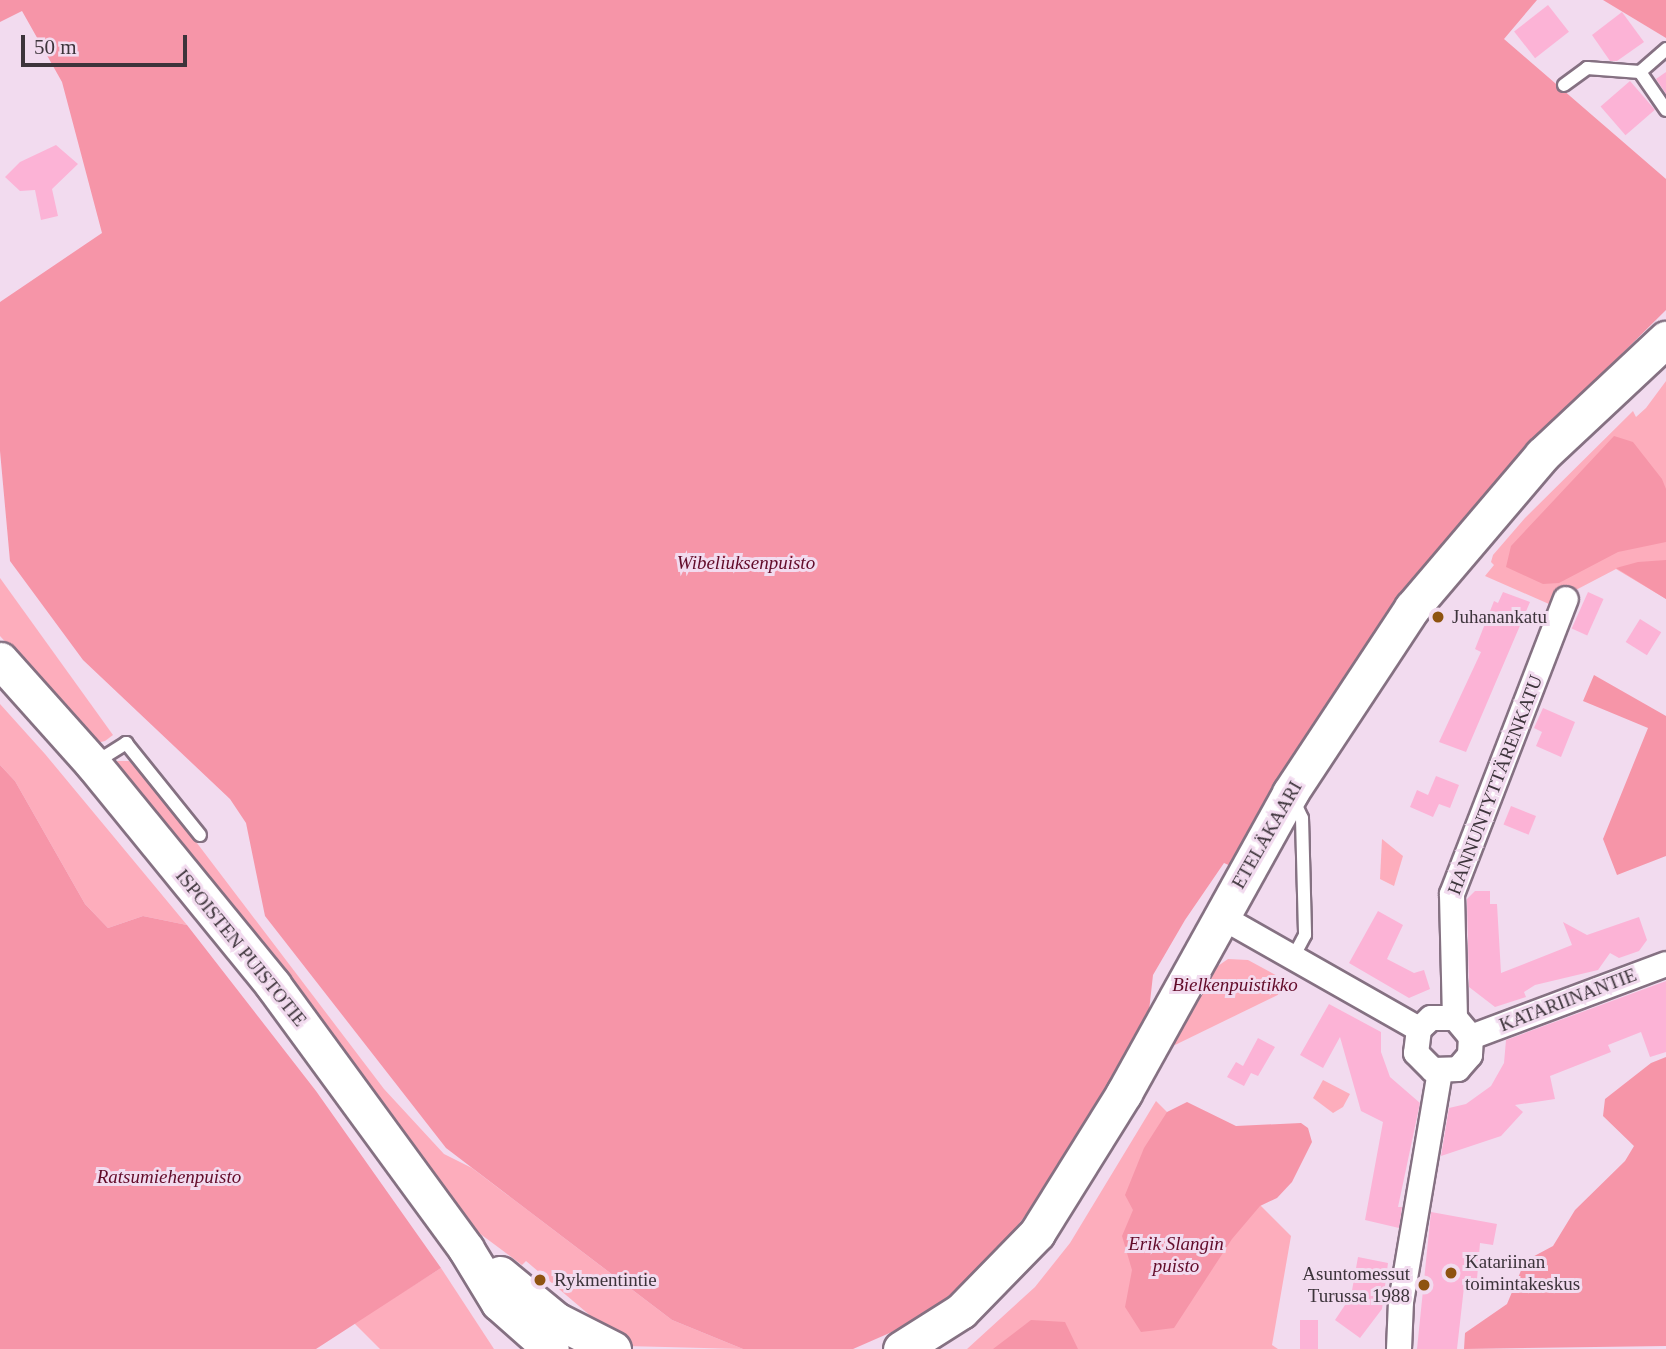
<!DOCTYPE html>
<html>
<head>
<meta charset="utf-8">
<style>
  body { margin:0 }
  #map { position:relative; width:1666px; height:1349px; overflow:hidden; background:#f2dbef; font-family:"Times New Roman",serif }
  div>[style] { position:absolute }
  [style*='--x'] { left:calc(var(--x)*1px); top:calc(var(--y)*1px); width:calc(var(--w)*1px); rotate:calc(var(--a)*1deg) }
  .green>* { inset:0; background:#fdadbc }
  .forest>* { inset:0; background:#f695a8 }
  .building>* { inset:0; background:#fcb3d6; transform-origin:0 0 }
  .roads { filter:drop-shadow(2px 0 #857182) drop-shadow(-2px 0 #857182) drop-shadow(0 2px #857182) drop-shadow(0 -2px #857182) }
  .lane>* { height:12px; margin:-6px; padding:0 6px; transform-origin:6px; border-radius:6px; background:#fff }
  .street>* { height:24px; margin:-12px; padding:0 12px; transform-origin:12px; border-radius:12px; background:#fff }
  .secondary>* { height:35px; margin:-17.5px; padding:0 17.5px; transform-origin:17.5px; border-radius:17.5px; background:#fff }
  .dots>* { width:19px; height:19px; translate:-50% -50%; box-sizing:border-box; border:4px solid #f2dbef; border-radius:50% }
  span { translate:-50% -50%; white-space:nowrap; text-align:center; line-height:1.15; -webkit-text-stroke:6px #f2dbef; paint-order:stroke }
  .park-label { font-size:19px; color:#620b29; font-style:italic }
  .poi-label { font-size:19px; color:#3d343b }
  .left { translate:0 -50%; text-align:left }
  .right { translate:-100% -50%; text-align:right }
  .street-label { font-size:19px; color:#3d343b }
  .scale { position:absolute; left:21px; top:35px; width:166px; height:32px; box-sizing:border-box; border:4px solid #3d343b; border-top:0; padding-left:9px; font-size:21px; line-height:24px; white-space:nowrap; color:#3d343b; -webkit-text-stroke:5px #f2dbef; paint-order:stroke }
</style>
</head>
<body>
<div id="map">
  <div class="green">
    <i style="clip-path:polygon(1666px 381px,1666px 599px,1616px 569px,1549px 604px,1485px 576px,1494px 565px,1491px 562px,1493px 555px,1525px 518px,1633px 411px,1636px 417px,1646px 408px)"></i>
    <i style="clip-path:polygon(0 578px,113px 735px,105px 741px,97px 743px,0 636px)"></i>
    <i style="clip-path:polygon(0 704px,45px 754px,187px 925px,143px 916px,108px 928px,85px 904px,15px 781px,0 765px)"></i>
    <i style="clip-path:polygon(115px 761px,129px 761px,162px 797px,384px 1089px,444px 1154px,472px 1168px,672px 1320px,743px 1349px,626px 1346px,526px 1261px,522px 1265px,471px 1227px,308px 1003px)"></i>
    <i style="clip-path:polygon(1382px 839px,1403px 856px,1394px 886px,1380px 879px)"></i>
    <i style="clip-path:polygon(1228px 959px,1248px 960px,1296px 986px,1175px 1045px,1172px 1039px,1212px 970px)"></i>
    <i style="clip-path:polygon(1323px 1080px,1350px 1094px,1343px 1107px,1333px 1113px,1313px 1098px)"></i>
    <i style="clip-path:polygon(1156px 1101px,1291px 1236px,1272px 1345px,1278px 1349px,967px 1349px,1035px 1287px,1070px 1243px)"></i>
    <i style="clip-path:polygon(441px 1268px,494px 1349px,380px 1349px,354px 1323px)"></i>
  </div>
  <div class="forest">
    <i style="clip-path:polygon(0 0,1537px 0,1504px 39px,1666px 179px,1666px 310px,1557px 418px,1398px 603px,1305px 741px,1233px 867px,1224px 863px,1185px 920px,1153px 975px,1149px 1011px,1139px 1034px,1044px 1192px,985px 1267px,917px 1321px,853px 1349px,743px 1349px,672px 1320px,446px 1148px,265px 916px,246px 823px,230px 799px,83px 660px,10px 561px,0 451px,0 302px,102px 233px,62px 82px,22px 11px,0 22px)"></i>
    <i style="clip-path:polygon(1603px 0,1666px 0,1666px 38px)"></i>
    <i style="clip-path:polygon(1614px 436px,1633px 442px,1662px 479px,1666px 489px,1666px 542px,1618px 552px,1559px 583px,1543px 584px,1506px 567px,1511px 546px)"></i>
    <i style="clip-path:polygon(1666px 560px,1666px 599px,1616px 568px,1638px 562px)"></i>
    <i style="clip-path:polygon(1594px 675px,1666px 716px,1666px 856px,1617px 875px,1603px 839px,1648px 728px,1583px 701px)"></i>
    <i style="clip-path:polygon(0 765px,15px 781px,85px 904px,108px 928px,143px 916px,187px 925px,316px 1091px,441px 1268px,316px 1349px,0 1349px)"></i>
    <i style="clip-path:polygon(1666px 1057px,1666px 1346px,1464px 1349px,1465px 1333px,1507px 1304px,1525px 1261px,1553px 1246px,1575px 1210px,1625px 1161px,1634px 1146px,1603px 1116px,1605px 1099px,1651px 1063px)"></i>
    <i style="clip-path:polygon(1187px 1102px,1236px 1126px,1301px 1123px,1308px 1128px,1312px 1142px,1292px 1182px,1277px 1198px,1260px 1206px,1232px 1239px,1174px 1328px,1141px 1332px,1125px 1307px,1132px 1270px,1122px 1236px,1133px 1210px,1125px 1195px,1144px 1148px,1167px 1112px)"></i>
    <i style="clip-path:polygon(1031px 1320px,1065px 1322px,1078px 1349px,993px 1349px)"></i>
  </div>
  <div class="building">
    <i style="left:1548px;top:5px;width:34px;height:43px;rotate:52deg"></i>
    <i style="clip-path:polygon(1622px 12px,1644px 42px,1617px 61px,1610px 61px,1592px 35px)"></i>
    <i style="clip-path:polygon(1666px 72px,1666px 94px,1656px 79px)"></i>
    <i style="left:1630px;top:81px;width:38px;height:39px;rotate:49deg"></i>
    <i style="clip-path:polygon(56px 145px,78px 164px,52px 189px,58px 216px,41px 220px,35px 190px,20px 191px,5px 177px,20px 162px)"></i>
    <i style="clip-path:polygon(1503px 592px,1530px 602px,1466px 752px,1439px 742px,1481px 652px,1475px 649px,1494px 601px,1498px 603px)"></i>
    <i style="left:1588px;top:592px;width:17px;height:40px;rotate:24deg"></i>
    <i style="left:1640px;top:619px;width:25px;height:27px;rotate:32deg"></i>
    <i style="clip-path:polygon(1543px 708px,1575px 722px,1561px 757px,1536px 746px,1542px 732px,1534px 728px)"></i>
    <i style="clip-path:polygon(1436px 776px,1459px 785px,1450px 808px,1439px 804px,1433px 817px,1410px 807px,1417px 790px,1428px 795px)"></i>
    <i style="left:1511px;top:806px;width:27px;height:20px;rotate:22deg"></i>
    <i style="clip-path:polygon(1475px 891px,1490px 891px,1490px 904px,1497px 904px,1501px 973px,1572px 945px,1563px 922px,1587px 935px,1639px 917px,1647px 940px,1639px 951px,1619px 958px,1610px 953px,1598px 970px,1535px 985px,1524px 992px,1526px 997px,1495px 1007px,1469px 987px,1467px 899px)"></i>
    <i style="clip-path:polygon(1378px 911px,1403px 925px,1387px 959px,1414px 973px,1424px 970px,1430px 989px,1409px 998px,1349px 963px)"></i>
    <i style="clip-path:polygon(1666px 981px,1666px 1052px,1650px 1057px,1641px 1032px,1608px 1045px,1611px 1052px,1550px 1076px,1555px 1099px,1515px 1105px,1523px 1112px,1501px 1136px,1441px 1156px,1449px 1108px,1466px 1104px,1491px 1086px,1504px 1063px,1506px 1040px)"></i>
    <i style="clip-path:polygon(1329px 1004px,1381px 1032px,1381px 1052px,1390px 1077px,1420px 1103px,1398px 1207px,1402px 1207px,1399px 1228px,1365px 1220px,1383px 1122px,1361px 1111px,1340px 1037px,1323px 1068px,1300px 1055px)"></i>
    <i style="clip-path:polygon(1258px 1038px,1275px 1047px,1258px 1076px,1251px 1073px,1244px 1086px,1227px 1077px,1236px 1062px,1243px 1066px)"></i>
    <i style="clip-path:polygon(1431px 1212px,1497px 1224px,1493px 1245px,1480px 1243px,1477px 1279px,1465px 1278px,1457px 1349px,1417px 1349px)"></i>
    <i style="clip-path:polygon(1358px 1257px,1388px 1263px,1382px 1309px,1360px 1338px,1335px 1320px,1351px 1296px)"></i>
    <i style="left:1300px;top:1320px;width:18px;height:29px"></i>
  </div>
  <div class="roads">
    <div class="lane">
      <i style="--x:1640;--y:72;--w:46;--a:55.6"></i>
      <i style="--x:1564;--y:85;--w:29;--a:-36"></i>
      <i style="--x:1587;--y:68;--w:53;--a:4.3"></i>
      <i style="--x:1640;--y:72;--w:35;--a:-41"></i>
      <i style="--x:96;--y:762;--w:36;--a:-32"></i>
      <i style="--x:126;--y:743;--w:118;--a:51.2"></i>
      <i style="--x:1293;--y:799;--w:21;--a:65"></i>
      <i style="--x:1302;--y:818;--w:117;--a:88.5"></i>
      <i style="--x:1305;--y:935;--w:26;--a:118"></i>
    </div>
    <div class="street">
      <i style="--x:1220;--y:916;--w:229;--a:29.6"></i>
      <i style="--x:1419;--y:1029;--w:24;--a:97"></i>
      <i style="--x:1416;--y:1053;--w:24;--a:45"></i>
      <i style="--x:1433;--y:1070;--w:25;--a:-2"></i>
      <i style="--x:1458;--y:1069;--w:18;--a:-49"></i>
      <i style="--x:1470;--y:1055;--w:18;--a:-87"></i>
      <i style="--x:1471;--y:1037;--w:25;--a:-130"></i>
      <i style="--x:1455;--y:1018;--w:24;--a:180"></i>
      <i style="--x:1431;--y:1018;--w:16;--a:137"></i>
      <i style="--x:1455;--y:1018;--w:124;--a:-91.4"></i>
      <i style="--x:1452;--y:894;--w:316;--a:-68.9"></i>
      <i style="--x:1471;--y:1037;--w:208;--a:-20.5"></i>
      <i style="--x:1399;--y:1349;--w:47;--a:-87.6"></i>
      <i style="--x:1401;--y:1302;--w:233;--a:-80.4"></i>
    </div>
    <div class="secondary">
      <i style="--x:0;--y:660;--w:140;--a:48.2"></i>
      <i style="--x:93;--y:764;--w:285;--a:50.8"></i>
      <i style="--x:273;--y:985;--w:327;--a:53.8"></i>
      <i style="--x:466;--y:1249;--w:63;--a:58.6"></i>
      <i style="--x:499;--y:1303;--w:69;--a:41.5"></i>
      <i style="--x:500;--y:1274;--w:72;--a:39.4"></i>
      <i style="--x:556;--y:1320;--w:64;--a:27"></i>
      <i style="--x:901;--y:1349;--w:71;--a:-32.3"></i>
      <i style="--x:961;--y:1311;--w:109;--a:-45.7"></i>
      <i style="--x:1037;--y:1233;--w:165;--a:-58.1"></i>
      <i style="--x:1124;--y:1093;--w:343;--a:-61"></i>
      <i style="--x:1290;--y:793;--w:222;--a:-56.6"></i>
      <i style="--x:1412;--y:608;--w:201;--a:-49.6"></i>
      <i style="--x:1542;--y:455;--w:170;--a:-43.1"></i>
    </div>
  </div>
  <div class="dots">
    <i style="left:1438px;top:617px;background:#8e5310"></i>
    <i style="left:1451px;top:1273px;background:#8e5310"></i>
    <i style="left:540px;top:1280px;background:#8e5310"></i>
    <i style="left:1424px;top:1285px;background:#8e5310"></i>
  </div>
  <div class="park-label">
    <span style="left:746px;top:563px">Wibeliuksenpuisto</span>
    <span style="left:1235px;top:985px">Bielkenpuistikko</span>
    <span style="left:169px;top:1177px">Ratsumiehenpuisto</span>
    <span style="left:1176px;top:1255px">Erik Slangin<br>puisto</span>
  </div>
  <div class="poi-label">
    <span class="left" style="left:1452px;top:617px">Juhanankatu</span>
    <span class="left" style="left:1465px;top:1273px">Katariinan<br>toimintakeskus</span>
    <span class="right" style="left:1410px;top:1285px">Asuntomessut<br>Turussa 1988</span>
    <span class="left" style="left:554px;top:1280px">Rykmentintie</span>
  </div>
  <div class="street-label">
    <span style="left:1495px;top:785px;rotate:-69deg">HANNUNTYTTÄRENKATU</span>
    <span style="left:1267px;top:835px;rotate:-60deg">ETELÄKAARI</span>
    <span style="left:241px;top:948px;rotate:51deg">ISPOISTEN PUISTOTIE</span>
    <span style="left:1568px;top:1000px;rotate:-21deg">KATARIINANTIE</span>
  </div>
  <div class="scale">50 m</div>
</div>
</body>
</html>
